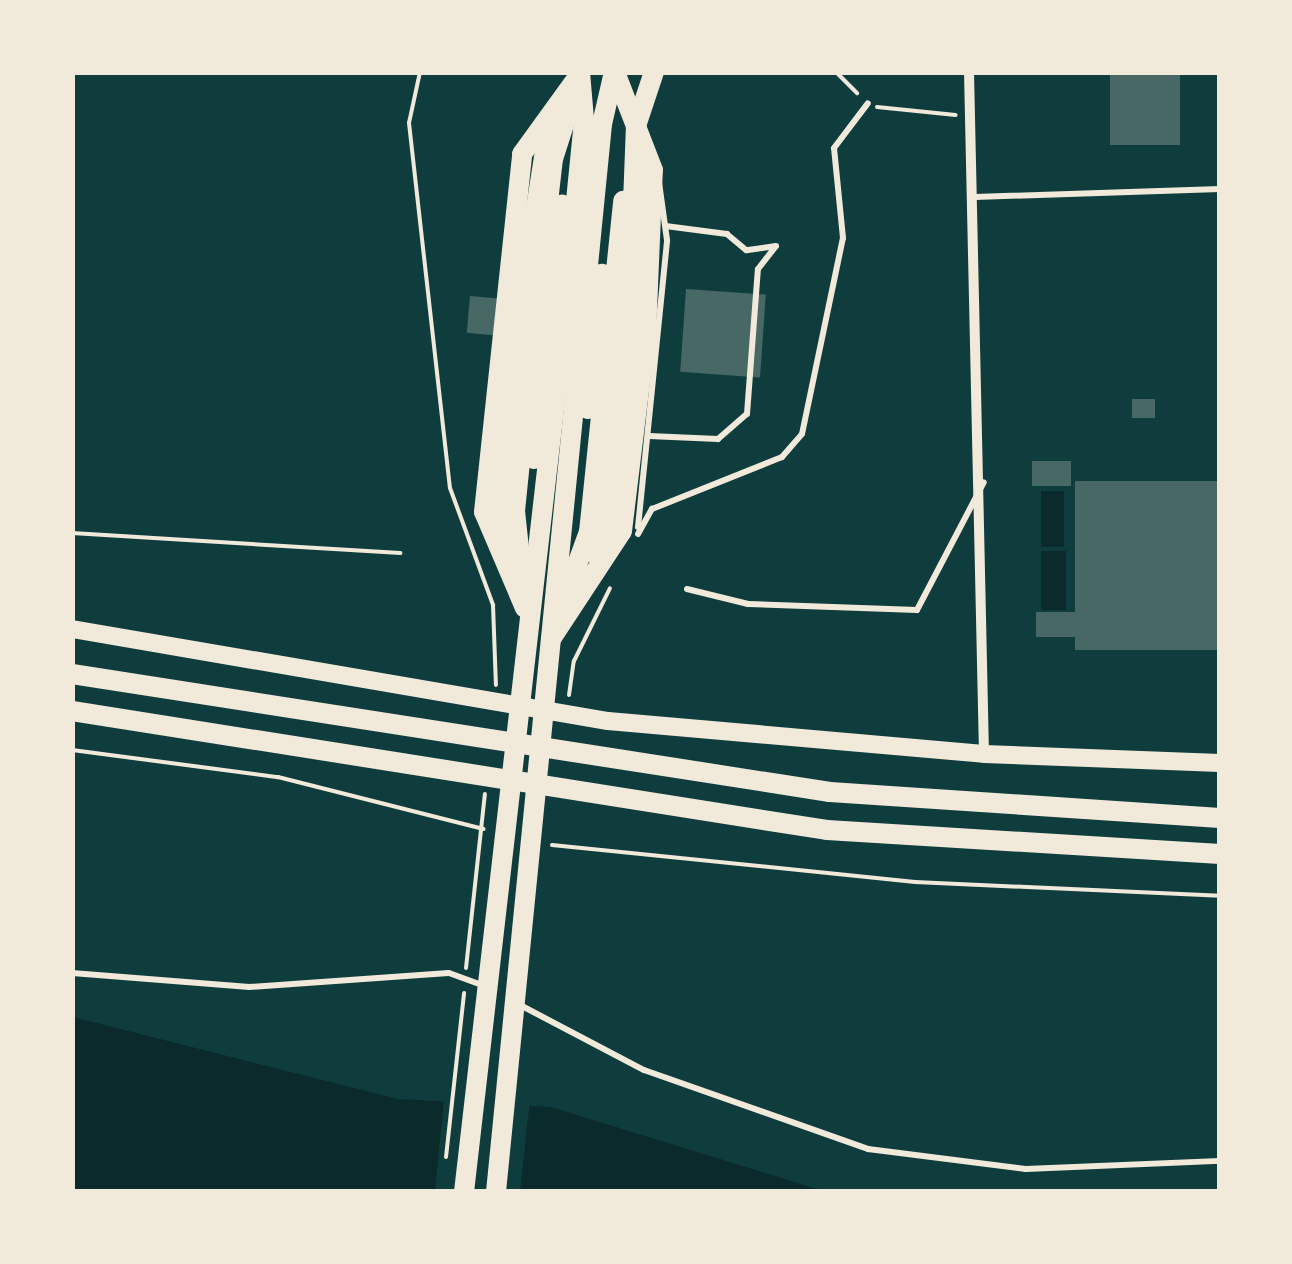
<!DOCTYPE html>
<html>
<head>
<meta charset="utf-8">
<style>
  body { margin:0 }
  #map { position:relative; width:1292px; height:1264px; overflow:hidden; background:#0f3d3e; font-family:Quicksand,sans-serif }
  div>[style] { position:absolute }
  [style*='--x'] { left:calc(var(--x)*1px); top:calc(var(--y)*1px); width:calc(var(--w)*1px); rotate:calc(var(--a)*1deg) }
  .water>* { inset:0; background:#0a2a2b; transform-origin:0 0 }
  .pier>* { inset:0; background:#0f3d3e }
  .building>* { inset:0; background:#486865; transform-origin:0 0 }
  .path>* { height:4px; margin:-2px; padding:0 2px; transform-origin:2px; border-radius:2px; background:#f1e9da }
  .service>* { height:6px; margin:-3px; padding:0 3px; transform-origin:3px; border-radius:3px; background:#f1e9da }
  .minor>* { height:10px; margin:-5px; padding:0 5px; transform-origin:5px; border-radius:5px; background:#f1e9da }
  .secondary>* { height:18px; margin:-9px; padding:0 9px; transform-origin:9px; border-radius:9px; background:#f1e9da }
  .trunk>* { height:20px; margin:-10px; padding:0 10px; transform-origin:10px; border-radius:10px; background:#f1e9da }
  span { translate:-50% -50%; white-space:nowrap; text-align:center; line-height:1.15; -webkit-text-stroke:9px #f1e9da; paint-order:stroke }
  .frame { position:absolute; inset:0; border:75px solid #f1e9da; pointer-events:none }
</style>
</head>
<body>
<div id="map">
  <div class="water">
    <i style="left:1041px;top:491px;width:23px;height:56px"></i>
    <i style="left:1041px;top:551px;width:25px;height:59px"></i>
    <i style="clip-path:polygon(73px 1017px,398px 1099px,551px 1107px,824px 1191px,73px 1192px)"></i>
  </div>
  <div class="pier">
    <i style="clip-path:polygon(444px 1099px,530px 1100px,520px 1192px,435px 1191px)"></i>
  </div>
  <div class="building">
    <i style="left:1110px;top:72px;width:70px;height:73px"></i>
    <i style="left:686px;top:289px;width:80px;height:83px;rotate:4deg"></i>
    <i style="left:470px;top:296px;width:158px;height:37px;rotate:5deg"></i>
    <i style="left:1132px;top:399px;width:23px;height:19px"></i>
    <i style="left:1071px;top:461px;width:25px;height:39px;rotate:90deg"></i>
    <i style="left:1220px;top:481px;width:169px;height:145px;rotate:90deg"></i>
    <i style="left:1075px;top:612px;width:25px;height:39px;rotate:90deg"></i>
  </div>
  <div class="path">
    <i style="--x:420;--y:72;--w:52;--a:102.2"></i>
    <i style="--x:409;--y:123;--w:367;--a:83.6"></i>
    <i style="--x:450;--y:488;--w:125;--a:69.8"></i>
    <i style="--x:493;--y:605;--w:80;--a:87.9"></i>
    <i style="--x:836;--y:72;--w:30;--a:45"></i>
    <i style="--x:877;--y:107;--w:79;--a:5.8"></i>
    <i style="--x:72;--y:533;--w:329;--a:3.5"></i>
    <i style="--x:569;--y:695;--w:34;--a:-82"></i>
    <i style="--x:574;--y:661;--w:81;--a:-63.7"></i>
    <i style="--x:72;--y:750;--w:208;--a:7.5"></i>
    <i style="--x:278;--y:777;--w:212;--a:14.2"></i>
    <i style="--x:552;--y:845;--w:365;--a:5.8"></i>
    <i style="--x:915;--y:882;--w:305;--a:2.6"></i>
    <i style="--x:466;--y:968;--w:175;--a:-83.8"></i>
    <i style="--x:446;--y:1157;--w:165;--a:-83.7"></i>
  </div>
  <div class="service">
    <i style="--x:975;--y:197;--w:245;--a:-1.9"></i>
    <i style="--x:649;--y:436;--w:69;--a:2.5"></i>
    <i style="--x:718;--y:439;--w:38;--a:-41"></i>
    <i style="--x:747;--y:414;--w:145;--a:-85.7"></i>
    <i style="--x:758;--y:269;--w:29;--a:-52"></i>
    <i style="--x:776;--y:246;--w:30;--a:172"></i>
    <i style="--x:746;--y:250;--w:25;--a:-140"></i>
    <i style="--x:727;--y:234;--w:62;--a:-172.5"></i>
    <i style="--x:638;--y:527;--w:288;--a:-84.2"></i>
    <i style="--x:667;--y:240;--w:59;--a:-97.9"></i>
    <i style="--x:638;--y:534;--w:29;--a:-61"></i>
    <i style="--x:652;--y:509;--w:140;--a:-21.8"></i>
    <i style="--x:782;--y:457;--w:30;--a:-49"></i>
    <i style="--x:802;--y:434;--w:200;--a:-78.2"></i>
    <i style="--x:843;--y:238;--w:90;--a:-95.7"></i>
    <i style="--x:834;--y:148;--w:56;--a:-52.9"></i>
    <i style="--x:687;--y:589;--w:63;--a:13.8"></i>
    <i style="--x:748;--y:604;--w:169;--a:2"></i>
    <i style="--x:917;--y:610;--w:144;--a:-62.4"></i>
    <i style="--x:72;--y:973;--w:178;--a:4.5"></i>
    <i style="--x:249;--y:987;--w:200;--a:-4"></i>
    <i style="--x:449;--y:973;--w:35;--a:20"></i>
    <i style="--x:520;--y:1005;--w:140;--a:27.7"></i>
    <i style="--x:644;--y:1070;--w:238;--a:19.4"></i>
    <i style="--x:868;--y:1149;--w:159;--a:7.2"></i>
    <i style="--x:1026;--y:1169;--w:194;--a:-2.4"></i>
  </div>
  <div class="minor">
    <i style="--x:969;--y:72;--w:682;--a:88.74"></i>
  </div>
  <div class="secondary">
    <i style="--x:72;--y:629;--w:544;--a:9.74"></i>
    <i style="--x:608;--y:721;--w:377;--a:5"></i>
    <i style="--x:984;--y:754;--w:236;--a:2.2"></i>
  </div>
  <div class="trunk">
    <i style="--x:588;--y:409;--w:136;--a:-84.1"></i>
    <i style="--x:534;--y:459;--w:256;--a:-83.7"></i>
    <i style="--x:508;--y:538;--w:31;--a:-103"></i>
    <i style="--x:501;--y:508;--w:186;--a:-84.7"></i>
    <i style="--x:518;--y:323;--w:193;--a:-81.1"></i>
    <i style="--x:595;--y:554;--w:24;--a:-62"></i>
    <i style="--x:606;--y:533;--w:201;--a:-83.7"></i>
    <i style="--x:628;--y:333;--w:207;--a:-87.8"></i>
    <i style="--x:636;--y:126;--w:57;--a:-71.6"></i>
    <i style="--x:523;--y:586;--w:75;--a:-96.1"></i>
    <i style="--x:515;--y:511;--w:187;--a:-84.2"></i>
    <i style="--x:534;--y:325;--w:167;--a:-83.5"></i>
    <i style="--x:553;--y:159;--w:72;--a:-72.3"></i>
    <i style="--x:562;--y:606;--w:79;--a:-70"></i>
    <i style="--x:589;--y:532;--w:333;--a:-84.1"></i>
    <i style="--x:525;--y:608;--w:104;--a:-113.1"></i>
    <i style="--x:484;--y:512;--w:360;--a:-83.9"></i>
    <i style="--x:522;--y:154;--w:99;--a:-54.1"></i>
    <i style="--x:551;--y:639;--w:129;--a:-56.7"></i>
    <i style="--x:622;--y:531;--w:198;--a:-83.1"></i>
    <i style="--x:646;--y:334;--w:164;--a:-87.6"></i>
    <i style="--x:653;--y:170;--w:105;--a:-111.2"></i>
    <i style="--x:72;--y:674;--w:767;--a:8.85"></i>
    <i style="--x:830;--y:792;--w:391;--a:3.8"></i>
    <i style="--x:72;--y:711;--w:764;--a:8.96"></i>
    <i style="--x:827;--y:830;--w:394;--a:3.5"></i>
    <i style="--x:464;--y:1192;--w:867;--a:-83.44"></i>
    <i style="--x:563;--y:331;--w:213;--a:-84.3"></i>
    <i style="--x:584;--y:119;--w:47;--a:-94.9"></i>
    <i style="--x:496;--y:1192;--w:1073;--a:-84.33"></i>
    <i style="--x:602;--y:124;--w:53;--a:-77"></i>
  </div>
  <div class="frame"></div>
</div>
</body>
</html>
